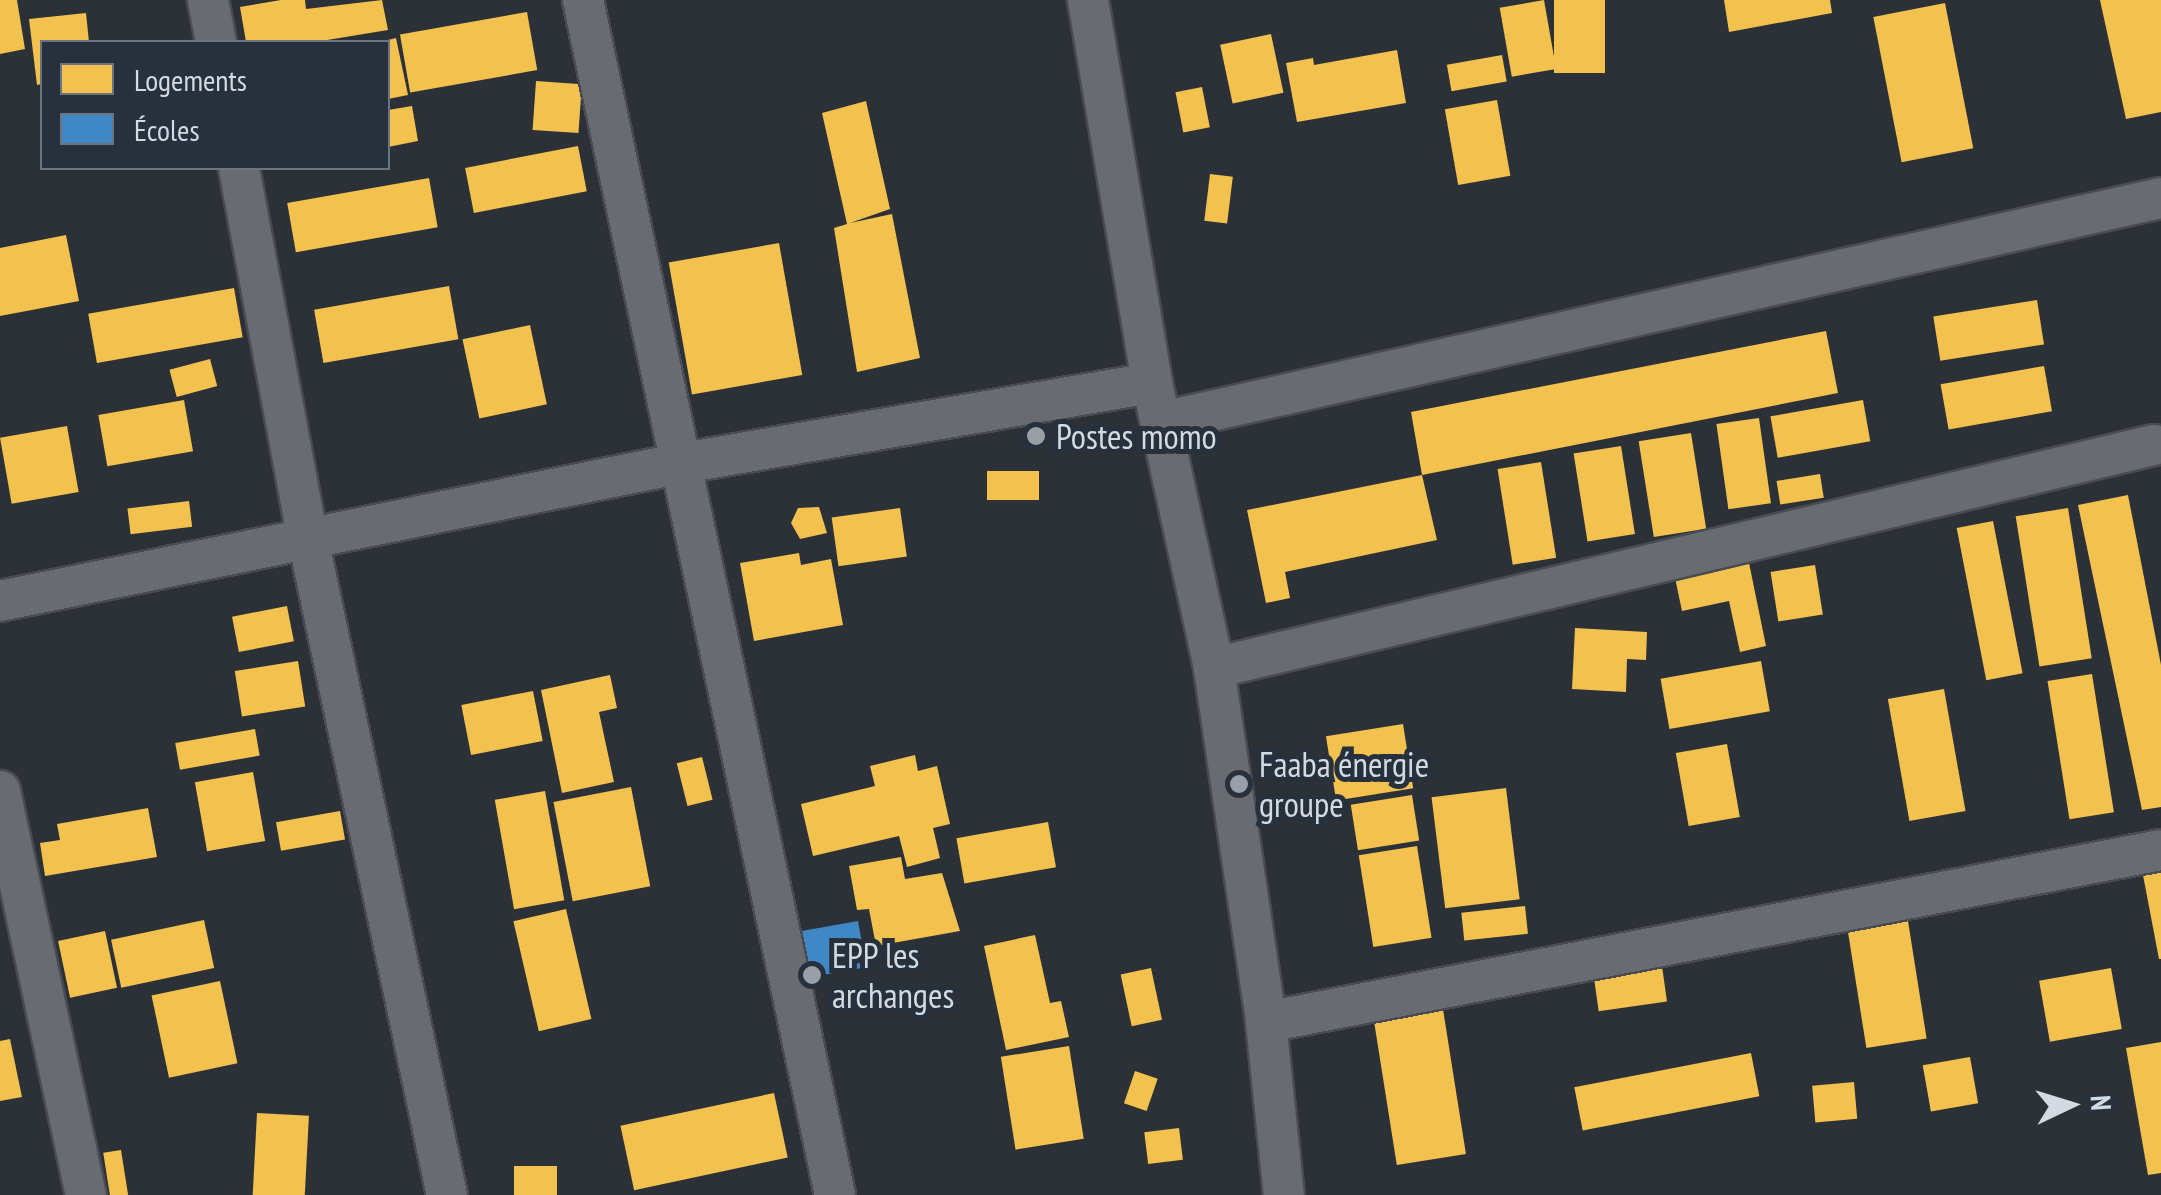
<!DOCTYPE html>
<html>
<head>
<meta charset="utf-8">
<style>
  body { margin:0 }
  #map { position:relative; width:2161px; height:1195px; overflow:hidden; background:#2c3138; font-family:"PT Sans Narrow",sans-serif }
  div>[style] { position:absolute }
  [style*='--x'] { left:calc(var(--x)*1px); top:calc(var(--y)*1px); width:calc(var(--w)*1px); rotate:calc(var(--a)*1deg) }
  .homes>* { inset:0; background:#f2c14e; transform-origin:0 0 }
  .schools>* { inset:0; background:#3f88c5; transform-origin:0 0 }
  .roads { filter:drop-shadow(2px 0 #484c52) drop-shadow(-2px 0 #484c52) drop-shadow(0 2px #484c52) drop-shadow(0 -2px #484c52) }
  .minor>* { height:40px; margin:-20px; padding:0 20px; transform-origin:20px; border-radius:20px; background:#686c72 }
  .dots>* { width:28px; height:28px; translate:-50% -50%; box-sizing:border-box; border:5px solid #27303d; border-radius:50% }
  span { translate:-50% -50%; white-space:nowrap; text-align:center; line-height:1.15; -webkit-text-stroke:10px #27303d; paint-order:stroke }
  .poi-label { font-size:35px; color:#d4dae2 }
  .left { translate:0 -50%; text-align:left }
  .legend { position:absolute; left:40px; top:40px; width:350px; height:130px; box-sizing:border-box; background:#27303d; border:2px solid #6c747f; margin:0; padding:12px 18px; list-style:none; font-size:30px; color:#d4dae2 }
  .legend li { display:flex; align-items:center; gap:20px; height:50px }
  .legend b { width:50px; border:2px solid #6c747f }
  .north { position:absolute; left:2021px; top:1055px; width:100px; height:100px; -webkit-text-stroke:8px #27303d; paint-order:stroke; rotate:86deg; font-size:28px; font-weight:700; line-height:40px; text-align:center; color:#d4dae2 }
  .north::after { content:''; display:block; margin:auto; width:35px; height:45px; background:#d4dae2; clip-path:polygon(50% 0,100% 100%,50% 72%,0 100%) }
</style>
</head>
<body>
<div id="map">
  <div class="homes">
    <i style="clip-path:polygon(0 0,17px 0,25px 49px,0 54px)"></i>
    <i style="clip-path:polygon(281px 0,305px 0,306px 9px,382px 0,388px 30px,315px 42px,246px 42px,240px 7px)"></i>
    <i style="left:1544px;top:0;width:70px;height:45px;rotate:80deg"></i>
    <i style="left:1554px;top:0;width:51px;height:73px"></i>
    <i style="clip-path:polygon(1724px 0,1830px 0,1832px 13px,1729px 32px)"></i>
    <i style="clip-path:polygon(2100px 0,2161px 0,2161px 112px,2126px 119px)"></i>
    <i style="left:1945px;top:3px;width:148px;height:73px;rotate:79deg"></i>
    <i style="left:527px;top:12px;width:59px;height:129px;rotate:80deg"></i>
    <i style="clip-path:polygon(86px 13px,89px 42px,42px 42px,42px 84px,37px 85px,29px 19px)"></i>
    <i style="left:1271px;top:34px;width:60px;height:52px;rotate:78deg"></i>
    <i style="clip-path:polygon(396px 38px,408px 95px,388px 99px,388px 40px)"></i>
    <i style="clip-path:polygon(1397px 50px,1406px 103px,1297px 122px,1286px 63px,1313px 58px,1314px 65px)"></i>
    <i style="left:1502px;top:55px;width:27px;height:56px;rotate:80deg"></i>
    <i style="left:536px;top:81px;width:46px;height:49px;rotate:4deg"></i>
    <i style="left:1202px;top:87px;width:41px;height:27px;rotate:79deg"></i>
    <i style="left:1497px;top:100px;width:77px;height:53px;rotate:80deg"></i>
    <i style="clip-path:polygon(866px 101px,890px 209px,850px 223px,892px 214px,920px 358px,857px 372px,834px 228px,847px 224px,822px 113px)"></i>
    <i style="clip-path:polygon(412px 106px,418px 141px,388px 147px,388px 110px)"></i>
    <i style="left:578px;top:146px;width:46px;height:115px;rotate:79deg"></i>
    <i style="left:1210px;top:174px;width:23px;height:47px;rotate:7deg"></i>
    <i style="left:429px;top:178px;width:50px;height:144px;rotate:80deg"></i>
    <i style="clip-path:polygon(66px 235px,79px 301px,0 316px,0 248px)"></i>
    <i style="left:779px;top:243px;width:134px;height:112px;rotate:80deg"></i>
    <i style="left:449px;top:286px;width:54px;height:137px;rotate:80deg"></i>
    <i style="left:234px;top:288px;width:50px;height:148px;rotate:80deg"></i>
    <i style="left:2037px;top:300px;width:45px;height:105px;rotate:81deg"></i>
    <i style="left:530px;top:325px;width:81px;height:69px;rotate:78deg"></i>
    <i style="clip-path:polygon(1826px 331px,1838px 393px,1422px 475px,1437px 540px,1285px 572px,1290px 598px,1266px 603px,1247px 510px,1422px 475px,1411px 412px)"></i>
    <i style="left:210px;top:359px;width:28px;height:42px;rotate:75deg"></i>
    <i style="left:2044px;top:366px;width:46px;height:105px;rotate:80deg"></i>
    <i style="left:184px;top:400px;width:52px;height:87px;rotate:80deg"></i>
    <i style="left:1863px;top:400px;width:42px;height:94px;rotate:80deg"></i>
    <i style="left:1759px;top:418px;width:86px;height:43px;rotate:82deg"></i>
    <i style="left:67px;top:426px;width:67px;height:68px;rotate:80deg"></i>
    <i style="left:1691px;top:433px;width:97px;height:53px;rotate:81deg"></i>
    <i style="left:1621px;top:446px;width:89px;height:48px;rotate:81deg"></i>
    <i style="left:1541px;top:462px;width:97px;height:44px;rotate:81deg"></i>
    <i style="left:987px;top:471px;width:52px;height:29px"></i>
    <i style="left:1820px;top:474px;width:24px;height:44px;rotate:81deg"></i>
    <i style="clip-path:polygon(2128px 495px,2161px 665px,2161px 807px,2142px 810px,2078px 505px)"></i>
    <i style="left:189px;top:501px;width:26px;height:62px;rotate:83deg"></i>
    <i style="clip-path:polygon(819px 507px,827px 533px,800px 539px,791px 523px,798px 508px)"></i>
    <i style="left:900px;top:508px;width:49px;height:69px;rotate:82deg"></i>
    <i style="left:2068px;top:508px;width:152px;height:53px;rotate:81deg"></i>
    <i style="left:1993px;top:521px;width:155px;height:37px;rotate:79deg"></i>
    <i style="clip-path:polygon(799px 553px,801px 565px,831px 559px,843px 625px,754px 641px,740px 563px)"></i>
    <i style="clip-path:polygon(1748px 558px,1766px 646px,1740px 652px,1729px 601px,1682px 611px,1674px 573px)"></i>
    <i style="left:1815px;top:565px;width:50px;height:45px;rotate:81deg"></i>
    <i style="left:287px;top:606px;width:36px;height:56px;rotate:79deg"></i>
    <i style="clip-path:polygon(1575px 628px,1647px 632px,1646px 660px,1627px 659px,1626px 692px,1572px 689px)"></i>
    <i style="left:298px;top:661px;width:46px;height:64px;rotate:81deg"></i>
    <i style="left:1761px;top:661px;width:51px;height:102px;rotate:80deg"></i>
    <i style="left:2092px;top:674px;width:140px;height:45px;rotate:81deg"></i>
    <i style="clip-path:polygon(610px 675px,617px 708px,599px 712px,614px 782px,562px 793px,541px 690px)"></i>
    <i style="left:1944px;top:689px;width:124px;height:57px;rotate:80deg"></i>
    <i style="left:533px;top:691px;width:51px;height:73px;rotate:79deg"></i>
    <i style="left:1403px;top:724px;width:65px;height:78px;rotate:81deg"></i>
    <i style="left:255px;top:729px;width:27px;height:81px;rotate:80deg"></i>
    <i style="left:1727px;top:744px;width:74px;height:52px;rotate:80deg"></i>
    <i style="clip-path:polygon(915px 755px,918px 771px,937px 766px,950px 824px,933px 828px,940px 858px,907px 867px,899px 836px,813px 856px,801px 804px,875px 786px,870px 766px)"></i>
    <i style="left:702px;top:757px;width:44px;height:26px;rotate:76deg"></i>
    <i style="left:253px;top:772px;width:70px;height:59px;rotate:80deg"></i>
    <i style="left:631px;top:787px;width:101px;height:79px;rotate:79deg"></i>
    <i style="left:1506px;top:788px;width:112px;height:75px;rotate:83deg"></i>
    <i style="left:545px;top:791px;width:111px;height:51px;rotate:80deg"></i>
    <i style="left:1412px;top:795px;width:46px;height:62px;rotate:81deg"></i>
    <i style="clip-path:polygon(148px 808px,157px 857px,45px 876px,40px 843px,60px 840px,57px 824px)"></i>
    <i style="left:340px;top:811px;width:29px;height:65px;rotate:80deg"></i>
    <i style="left:1048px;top:822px;width:46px;height:93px;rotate:80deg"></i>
    <i style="left:1417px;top:846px;width:93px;height:59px;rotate:81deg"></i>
    <i style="clip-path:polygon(901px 857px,905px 879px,942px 873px,960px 931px,876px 946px,869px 909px,857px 910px,849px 866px)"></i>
    <i style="clip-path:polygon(2161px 872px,2161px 959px,2159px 959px,2143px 875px)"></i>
    <i style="left:1525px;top:906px;width:28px;height:64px;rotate:84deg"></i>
    <i style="left:566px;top:909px;width:113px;height:54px;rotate:77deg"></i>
    <i style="left:204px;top:920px;width:49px;height:95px;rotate:78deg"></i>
    <i style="left:1908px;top:921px;width:119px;height:61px;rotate:81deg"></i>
    <i style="left:105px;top:931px;width:58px;height:48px;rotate:78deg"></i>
    <i style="clip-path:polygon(1035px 935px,1050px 1003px,1061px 1001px,1069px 1037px,1006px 1050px,984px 946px)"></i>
    <i style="left:1661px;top:959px;width:43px;height:69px;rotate:82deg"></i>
    <i style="left:1151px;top:968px;width:53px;height:31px;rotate:78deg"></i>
    <i style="left:2111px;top:968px;width:62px;height:73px;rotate:80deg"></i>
    <i style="left:220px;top:981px;width:84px;height:70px;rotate:78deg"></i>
    <i style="left:1442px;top:1003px;width:153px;height:70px;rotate:81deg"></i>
    <i style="clip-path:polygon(10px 1039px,22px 1097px,0 1101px,0 1041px)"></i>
    <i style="clip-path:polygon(2161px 1042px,2161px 1173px,2148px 1175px,2126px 1048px)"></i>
    <i style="left:1069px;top:1046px;width:94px;height:69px;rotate:81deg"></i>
    <i style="left:1751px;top:1053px;width:44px;height:180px;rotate:79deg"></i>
    <i style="left:1970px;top:1057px;width:47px;height:48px;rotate:80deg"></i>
    <i style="left:1135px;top:1071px;width:24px;height:34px;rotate:19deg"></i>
    <i style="left:1854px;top:1082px;width:37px;height:42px;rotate:85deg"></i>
    <i style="left:774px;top:1093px;width:66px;height:157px;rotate:78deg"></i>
    <i style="left:257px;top:1113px;width:52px;height:82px;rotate:3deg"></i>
    <i style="left:1179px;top:1128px;width:32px;height:35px;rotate:83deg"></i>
    <i style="left:121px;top:1150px;width:46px;height:18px;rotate:81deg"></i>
    <i style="left:514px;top:1166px;width:43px;height:29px"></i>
  </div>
  <div class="schools">
    <i style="left:858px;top:921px;width:47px;height:63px;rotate:80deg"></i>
  </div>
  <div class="roads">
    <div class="minor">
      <i style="--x:208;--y:0;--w:43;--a:79.2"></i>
      <i style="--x:583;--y:0;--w:1221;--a:78.09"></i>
      <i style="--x:1088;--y:0;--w:388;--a:80.5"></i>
      <i style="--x:1152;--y:383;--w:292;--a:77.7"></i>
      <i style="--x:1214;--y:668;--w:358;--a:81.6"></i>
      <i style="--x:1266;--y:1022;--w:174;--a:84.1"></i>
      <i style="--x:239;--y:168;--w:377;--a:79.5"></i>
      <i style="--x:308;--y:539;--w:671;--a:78.04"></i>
      <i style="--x:1162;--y:422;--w:1024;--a:-12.64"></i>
      <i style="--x:0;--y:601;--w:691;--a:-11.44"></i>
      <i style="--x:677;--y:464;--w:482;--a:-9.7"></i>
      <i style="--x:1214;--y:668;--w:966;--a:-13.35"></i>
      <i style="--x:0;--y:791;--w:413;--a:78"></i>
      <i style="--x:1266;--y:1022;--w:911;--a:-10.88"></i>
    </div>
  </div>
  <div class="dots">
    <i style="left:1036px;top:436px;background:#999fa6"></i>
    <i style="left:1239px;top:784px;background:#999fa6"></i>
    <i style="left:812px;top:975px;background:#999fa6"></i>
  </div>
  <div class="poi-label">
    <span class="left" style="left:1056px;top:436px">Postes momo</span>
    <span class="left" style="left:1259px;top:784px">Faaba énergie<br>groupe</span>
    <span class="left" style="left:832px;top:975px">EPP les<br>archanges</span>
  </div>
  <ul class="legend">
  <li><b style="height:28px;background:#f2c14e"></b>Logements</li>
  <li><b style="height:28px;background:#3f88c5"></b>Écoles</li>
  </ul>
  <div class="north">N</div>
</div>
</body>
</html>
